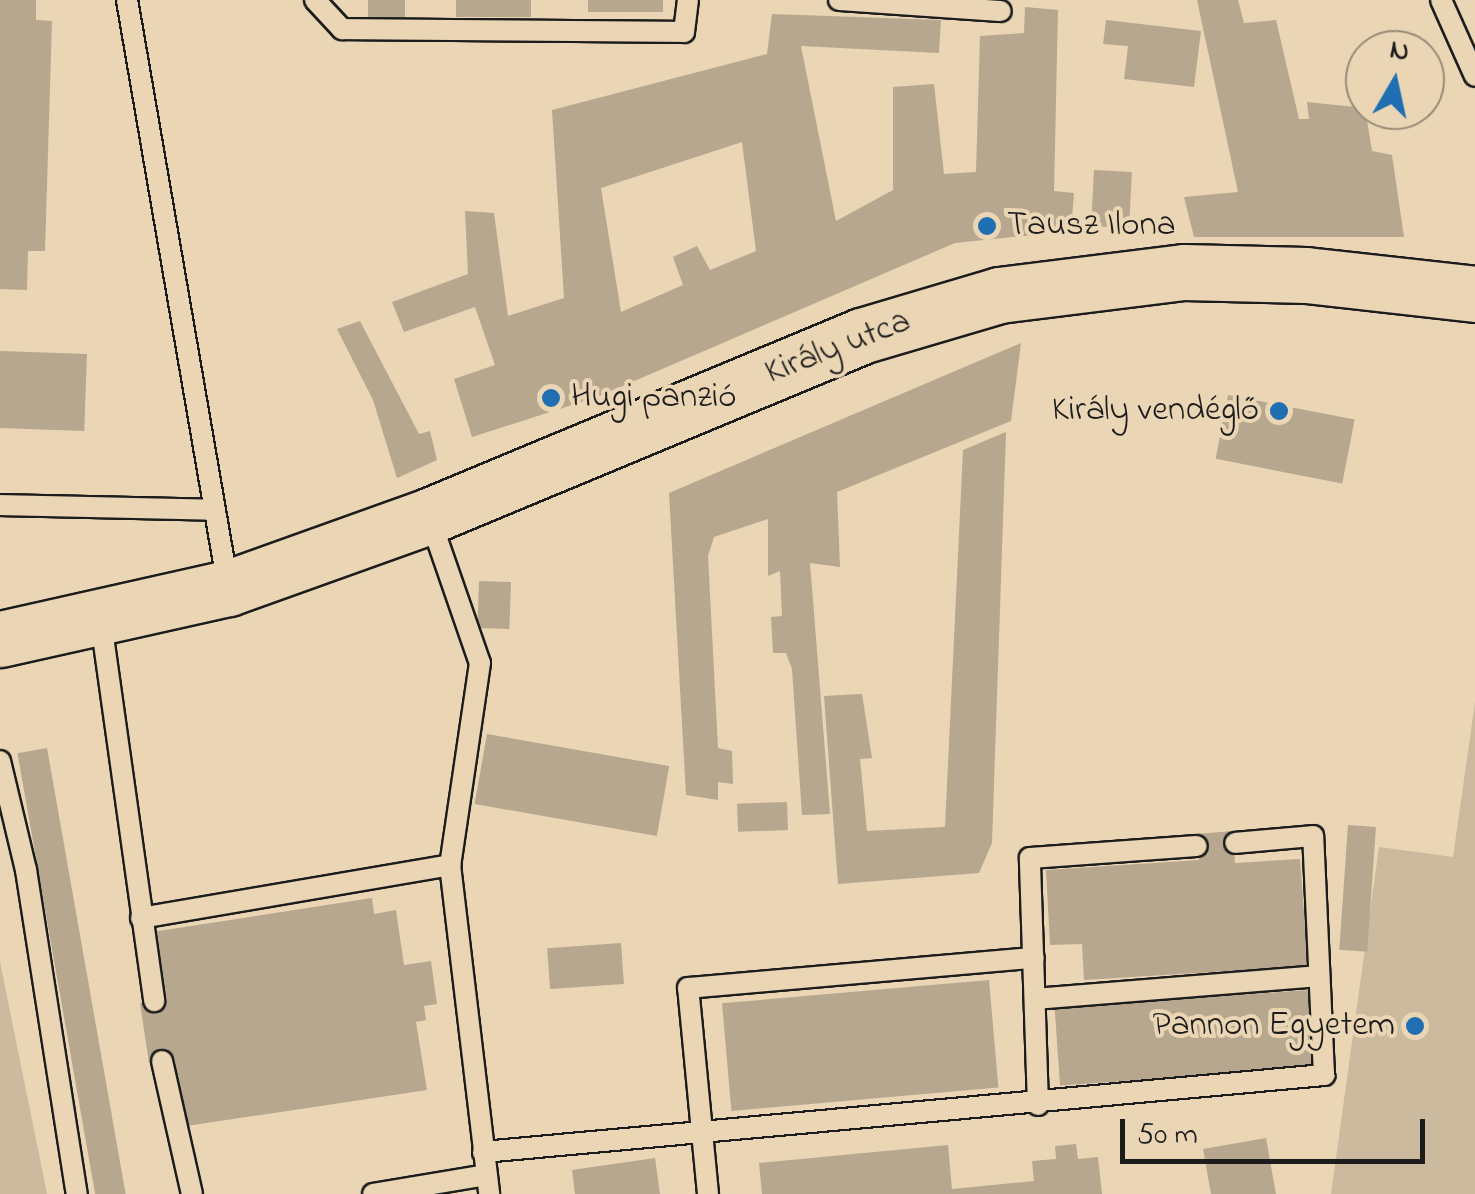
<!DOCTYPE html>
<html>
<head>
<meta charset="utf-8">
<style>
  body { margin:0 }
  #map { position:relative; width:1475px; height:1194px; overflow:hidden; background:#ead5b4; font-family:"Indie Flower",sans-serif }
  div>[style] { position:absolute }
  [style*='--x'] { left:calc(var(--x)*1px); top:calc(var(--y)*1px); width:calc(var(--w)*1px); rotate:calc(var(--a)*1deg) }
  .green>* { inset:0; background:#ccba9e }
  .building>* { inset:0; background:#b7a78f; transform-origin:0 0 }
  .roads { filter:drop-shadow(2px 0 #1c1c1c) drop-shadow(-2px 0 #1c1c1c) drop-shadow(0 2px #1c1c1c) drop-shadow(0 -2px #1c1c1c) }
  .service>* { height:20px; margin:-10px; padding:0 10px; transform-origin:10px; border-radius:10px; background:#ead5b4 }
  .secondary>* { height:55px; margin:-27.5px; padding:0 27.5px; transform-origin:27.5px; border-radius:27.5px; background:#ead5b4 }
  .dots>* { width:28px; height:28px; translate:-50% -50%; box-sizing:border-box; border:5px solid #ead5b4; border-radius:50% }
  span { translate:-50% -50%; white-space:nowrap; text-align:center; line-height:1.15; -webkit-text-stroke:8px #ead5b4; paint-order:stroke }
  .poi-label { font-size:35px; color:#1c1c1c }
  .left { translate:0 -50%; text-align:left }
  .right { translate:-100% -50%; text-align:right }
  .street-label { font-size:35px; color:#1c1c1c }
  .north { position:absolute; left:1345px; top:30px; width:100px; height:100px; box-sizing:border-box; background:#ead5b4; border:2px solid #988b77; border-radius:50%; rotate:9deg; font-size:28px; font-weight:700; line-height:40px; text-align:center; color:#1c1c1c }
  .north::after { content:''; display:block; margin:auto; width:35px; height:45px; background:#1f6fb2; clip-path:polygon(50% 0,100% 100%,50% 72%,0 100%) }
  .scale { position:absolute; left:1120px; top:1119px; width:305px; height:45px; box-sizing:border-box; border:5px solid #1c1c1c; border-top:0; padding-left:12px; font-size:30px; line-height:35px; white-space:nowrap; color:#1c1c1c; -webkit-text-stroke:8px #ead5b4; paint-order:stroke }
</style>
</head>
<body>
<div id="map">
  <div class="green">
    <i style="clip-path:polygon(1475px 702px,1475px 1194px,1331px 1194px,1379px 847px,1453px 857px)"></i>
    <i style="clip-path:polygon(0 962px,47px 1194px,0 1194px)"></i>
  </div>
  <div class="building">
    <i style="clip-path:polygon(0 0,36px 0,36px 20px,52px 21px,45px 251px,28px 251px,27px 290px,0 289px)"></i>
    <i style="left:368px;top:0;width:37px;height:17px"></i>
    <i style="left:456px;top:0;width:75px;height:17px"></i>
    <i style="left:588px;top:0;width:75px;height:12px"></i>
    <i style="clip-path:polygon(1197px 0,1238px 0,1244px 23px,1276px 20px,1299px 119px,1309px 119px,1307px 102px,1365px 108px,1372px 151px,1392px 155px,1404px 237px,1194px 237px,1184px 197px,1238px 192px)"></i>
    <i style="clip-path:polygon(evenodd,1025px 7px,1058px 10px,1054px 191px,1074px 193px,1071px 231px,955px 243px,597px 397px,472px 437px,454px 379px,495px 365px,475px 307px,404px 332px,392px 302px,468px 274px,465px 211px,494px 213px,508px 316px,564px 298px,552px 110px,767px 54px,772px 14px,941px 20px,939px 53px,801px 46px,836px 221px,893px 190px,893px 87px,934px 84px,944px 174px,976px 172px,980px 36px,1024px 33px,1025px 7px,742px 142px,756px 251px,710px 270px,697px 246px,673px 257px,683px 285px,621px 312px,601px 188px,742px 142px)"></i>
    <i style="clip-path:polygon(1106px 20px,1201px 31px,1194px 87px,1124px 79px,1128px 46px,1103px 44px)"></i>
    <i style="left:1094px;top:170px;width:38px;height:56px;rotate:3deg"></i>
    <i style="clip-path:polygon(360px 321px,419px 434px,430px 431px,437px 460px,397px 478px,373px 400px,337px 329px)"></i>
    <i style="clip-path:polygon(1021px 343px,1011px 421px,837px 492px,840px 567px,810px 563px,830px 814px,802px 815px,792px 669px,786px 653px,773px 653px,771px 617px,782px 616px,780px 571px,768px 576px,768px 519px,714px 537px,708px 556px,718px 748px,732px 751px,733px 784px,718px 782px,718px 800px,686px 795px,669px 493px)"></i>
    <i style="left:0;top:351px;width:87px;height:77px;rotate:2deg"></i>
    <i style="left:1228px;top:395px;width:129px;height:65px;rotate:11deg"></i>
    <i style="clip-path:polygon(1006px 432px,992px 843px,979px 873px,838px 884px,824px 696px,862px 694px,872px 758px,860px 759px,867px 831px,945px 827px,963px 450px)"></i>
    <i style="left:479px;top:581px;width:32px;height:47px;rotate:2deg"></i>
    <i style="left:487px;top:734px;width:185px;height:71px;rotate:10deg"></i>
    <i style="left:47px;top:748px;width:453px;height:30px;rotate:80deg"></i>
    <i style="left:787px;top:802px;width:28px;height:50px;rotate:88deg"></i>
    <i style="left:1348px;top:825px;width:28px;height:125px;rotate:4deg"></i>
    <i style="clip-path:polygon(1233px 831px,1235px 863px,1300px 859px,1308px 966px,1084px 980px,1082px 944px,1050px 945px,1046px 870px,1199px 860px,1197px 834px)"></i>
    <i style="clip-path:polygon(372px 898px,374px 914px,396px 910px,404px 965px,431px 961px,437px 1004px,424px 1006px,426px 1020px,416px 1022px,427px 1090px,180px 1127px,170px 1060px,149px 1063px,140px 1003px,163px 1000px,152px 932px)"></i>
    <i style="left:621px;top:943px;width:41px;height:74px;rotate:86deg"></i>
    <i style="left:989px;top:980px;width:108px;height:268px;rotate:85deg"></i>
    <i style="left:1309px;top:990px;width:78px;height:255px;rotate:86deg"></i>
    <i style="clip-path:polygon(1266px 1138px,1276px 1194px,1211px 1194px,1203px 1149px)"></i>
    <i style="clip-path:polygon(1076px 1144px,1078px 1159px,1098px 1157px,1102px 1194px,762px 1194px,759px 1163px,948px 1145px,952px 1189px,1034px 1181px,1032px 1161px,1056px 1159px,1055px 1146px)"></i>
    <i style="clip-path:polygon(655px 1158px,660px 1194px,575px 1194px,572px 1170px)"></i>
  </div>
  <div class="roads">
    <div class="service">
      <i style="--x:127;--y:0;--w:595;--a:80.22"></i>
      <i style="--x:315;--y:0;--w:40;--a:47"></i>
      <i style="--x:342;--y:29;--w:342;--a:0.5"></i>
      <i style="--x:684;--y:32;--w:32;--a:-83"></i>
      <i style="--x:839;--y:0;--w:162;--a:3.9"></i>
      <i style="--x:1441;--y:0;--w:83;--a:65.9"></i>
      <i style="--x:0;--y:505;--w:215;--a:1.3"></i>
      <i style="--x:430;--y:519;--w:152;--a:70.9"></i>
      <i style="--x:480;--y:663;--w:204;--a:98.4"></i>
      <i style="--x:450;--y:865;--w:331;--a:83.2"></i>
      <i style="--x:101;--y:622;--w:383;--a:82"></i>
      <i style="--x:0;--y:761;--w:112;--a:76.6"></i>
      <i style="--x:26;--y:870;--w:328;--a:81.1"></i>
      <i style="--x:141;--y:918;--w:314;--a:-9.7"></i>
      <i style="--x:1035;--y:999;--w:285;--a:-4.6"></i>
      <i style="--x:162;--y:1061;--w:136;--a:77.3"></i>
      <i style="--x:1038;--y:1105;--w:247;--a:-91.9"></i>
      <i style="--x:1030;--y:858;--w:167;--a:-4.1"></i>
      <i style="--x:483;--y:1152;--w:845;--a:-5.23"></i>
      <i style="--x:1324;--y:1075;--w:239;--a:-92.6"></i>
      <i style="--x:1313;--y:836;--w:78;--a:174.9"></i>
      <i style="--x:373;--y:1194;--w:115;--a:-9.5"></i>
      <i style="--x:708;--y:1194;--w:207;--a:-95.5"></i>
      <i style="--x:688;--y:988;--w:347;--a:-5"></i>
    </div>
    <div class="secondary">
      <i style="--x:0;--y:639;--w:234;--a:-12.6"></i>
      <i style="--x:228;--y:588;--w:214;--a:-19.7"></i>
      <i style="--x:429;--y:516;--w:468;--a:-22.6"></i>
      <i style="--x:861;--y:336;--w:144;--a:-16.5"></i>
      <i style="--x:999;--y:295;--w:186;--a:-7.1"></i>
      <i style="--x:1184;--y:272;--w:122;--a:1.4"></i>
      <i style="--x:1306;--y:275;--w:170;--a:6.4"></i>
    </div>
  </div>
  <div class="dots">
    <i style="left:987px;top:226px;background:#1f6fb2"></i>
    <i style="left:551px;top:398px;background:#1f6fb2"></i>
    <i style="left:1279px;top:411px;background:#1f6fb2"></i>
    <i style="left:1415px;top:1026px;background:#1f6fb2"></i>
  </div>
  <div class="poi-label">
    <span class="left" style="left:1007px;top:226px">Tausz Ilona</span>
    <span class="left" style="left:571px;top:398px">Hugi panzió</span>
    <span class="right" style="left:1259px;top:411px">Király vendéglő</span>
    <span class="right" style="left:1395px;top:1026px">Pannon Egyetem</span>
  </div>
  <div class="street-label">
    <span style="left:838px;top:348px;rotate:-21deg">Király utca</span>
  </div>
  <div class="north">N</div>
  <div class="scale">50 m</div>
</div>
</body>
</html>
